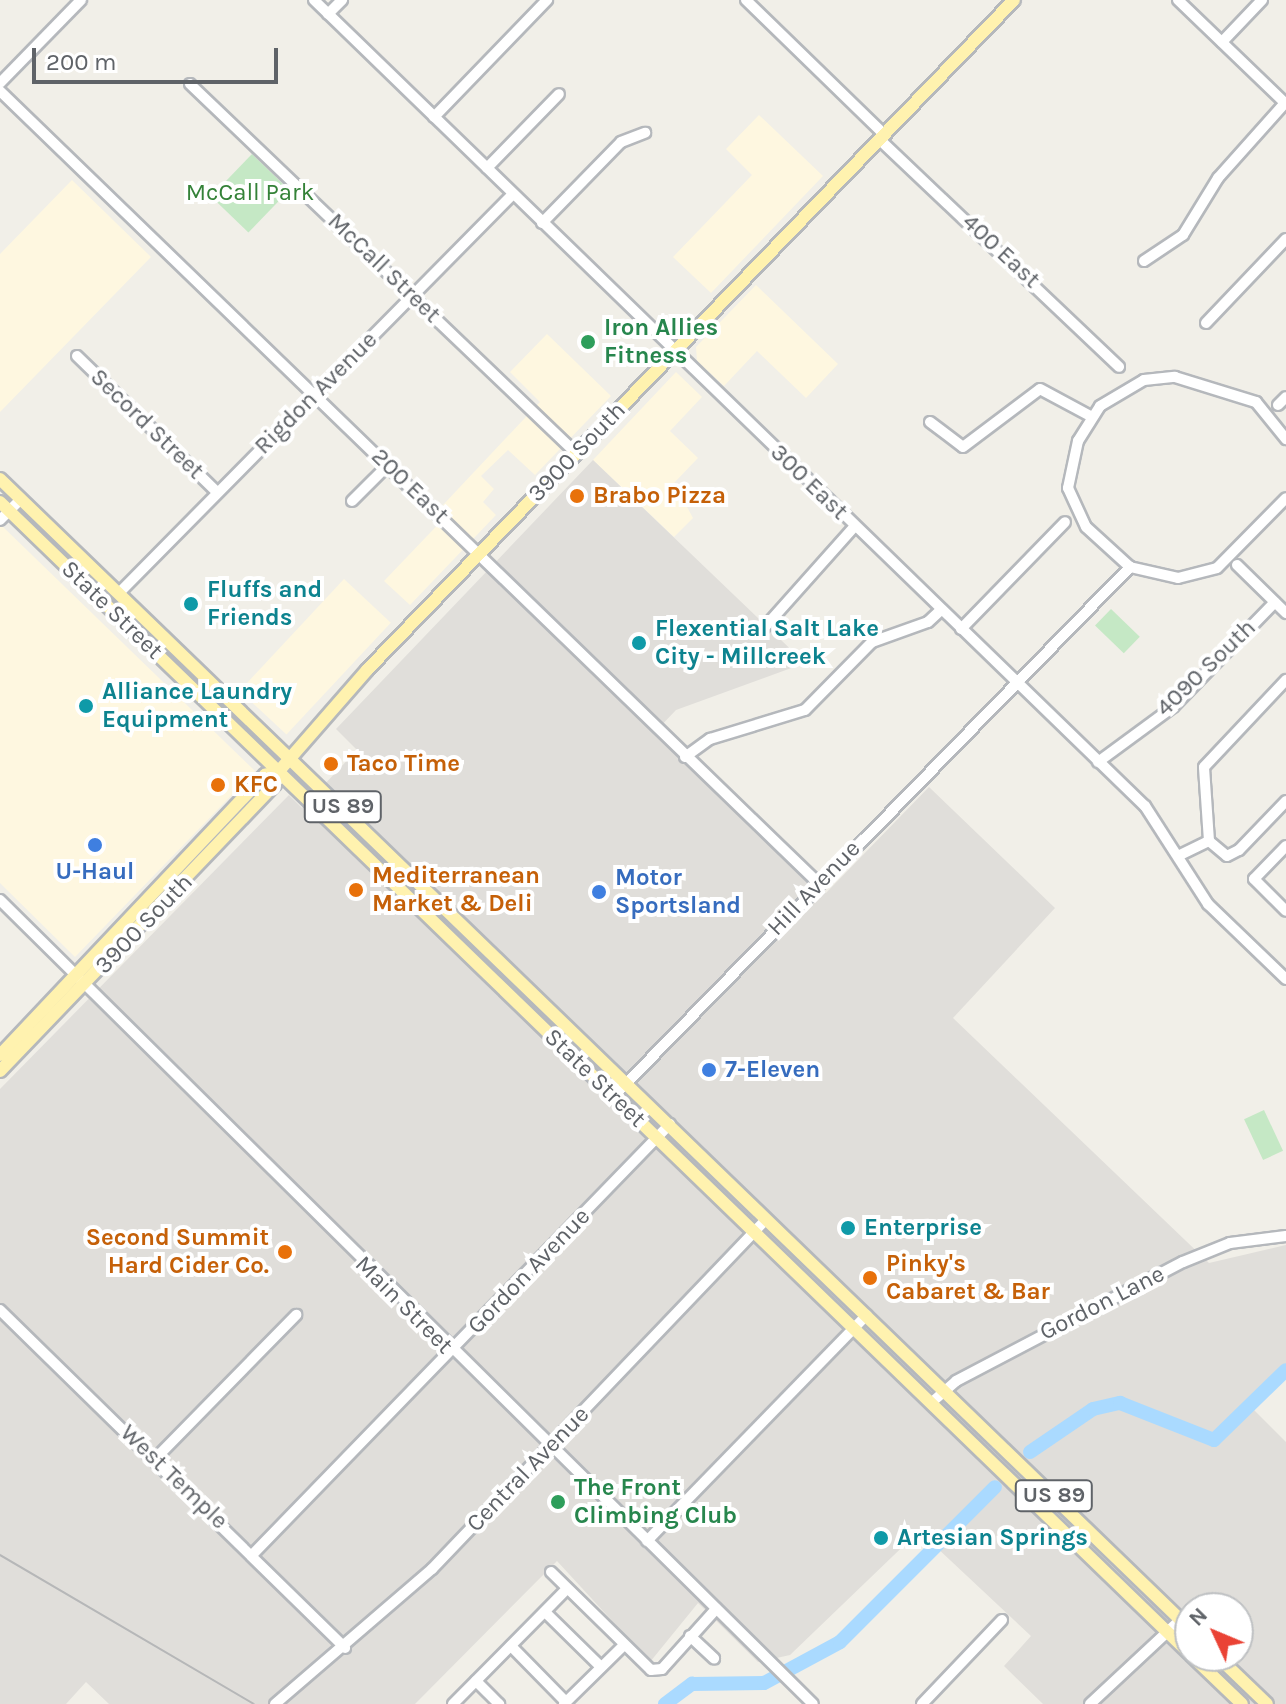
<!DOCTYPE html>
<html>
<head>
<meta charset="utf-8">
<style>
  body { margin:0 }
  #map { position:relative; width:1286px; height:1704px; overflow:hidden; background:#f1efe8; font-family:Karla,sans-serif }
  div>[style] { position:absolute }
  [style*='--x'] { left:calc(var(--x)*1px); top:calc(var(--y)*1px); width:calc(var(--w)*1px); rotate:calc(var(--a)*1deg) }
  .commercial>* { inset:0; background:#fef7e0; transform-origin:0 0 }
  .industrial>* { inset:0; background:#e0deda }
  .green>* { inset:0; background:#c5e8c5; transform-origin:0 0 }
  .river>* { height:14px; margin:-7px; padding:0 7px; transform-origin:7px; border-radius:7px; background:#aadaff }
  .roads { filter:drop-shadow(2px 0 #b5b8bc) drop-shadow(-2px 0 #b5b8bc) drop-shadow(0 2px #b5b8bc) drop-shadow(0 -2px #b5b8bc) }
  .minor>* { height:10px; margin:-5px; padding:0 5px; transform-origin:5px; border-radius:5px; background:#fff }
  .major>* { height:12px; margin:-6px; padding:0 6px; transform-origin:6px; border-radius:6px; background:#fff2af }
  .tram>* { height:2px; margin:-1px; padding:0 1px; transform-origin:1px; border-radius:1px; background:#b6b7b8 }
  .dots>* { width:22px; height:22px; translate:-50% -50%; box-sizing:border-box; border:4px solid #fff; border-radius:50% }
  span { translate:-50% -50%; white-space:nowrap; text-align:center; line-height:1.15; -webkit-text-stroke:8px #fff; paint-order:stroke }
  .shield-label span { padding:2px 6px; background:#fff; border:2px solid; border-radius:6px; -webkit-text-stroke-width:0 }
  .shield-label { font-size:22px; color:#5f6368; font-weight:700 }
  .park-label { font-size:24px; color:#348238 }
  .street-label { font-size:24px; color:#5f6368 }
  .leisure-label { font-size:24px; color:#27864d; font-weight:700 }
  .left { translate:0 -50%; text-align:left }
  .food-label { font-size:24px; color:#c56008; font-weight:700 }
  .right { translate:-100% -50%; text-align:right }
  .culture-label { font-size:24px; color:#0d838f; font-weight:700 }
  .shop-label { font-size:24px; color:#366cbe; font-weight:700 }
  .north { position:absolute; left:1174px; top:1592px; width:80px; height:80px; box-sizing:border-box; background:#fff; border:2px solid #bfc1c3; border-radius:50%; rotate:314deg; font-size:22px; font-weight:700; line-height:32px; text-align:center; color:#5f6368 }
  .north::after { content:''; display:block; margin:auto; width:28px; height:36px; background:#ea4335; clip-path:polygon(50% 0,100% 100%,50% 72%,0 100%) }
  .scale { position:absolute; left:32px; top:48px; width:246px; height:36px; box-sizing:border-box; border:4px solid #5f6368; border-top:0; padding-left:10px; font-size:24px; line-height:28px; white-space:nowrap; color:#5f6368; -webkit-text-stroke:6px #fff; paint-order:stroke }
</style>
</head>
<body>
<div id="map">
  <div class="commercial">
    <i style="clip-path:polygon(759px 115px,823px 176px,711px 293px,673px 257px,752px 175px,726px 149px)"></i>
    <i style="clip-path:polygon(72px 180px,151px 257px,0 412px,0 254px)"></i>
    <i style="clip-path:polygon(756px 285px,838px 364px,806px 398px,757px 351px,724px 386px,697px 361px,696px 347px)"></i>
    <i style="clip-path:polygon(547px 334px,611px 396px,535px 475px,508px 450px,481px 476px,494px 489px,483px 502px,496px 515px,410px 605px,384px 581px,450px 512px,443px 505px,540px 402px,510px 372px)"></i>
    <i style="clip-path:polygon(676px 372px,702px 397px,670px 431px,698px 458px,674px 483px,693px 518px,674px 537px,593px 460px)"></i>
    <i style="clip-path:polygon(0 524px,255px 771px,75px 957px,0 883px)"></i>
    <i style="left:344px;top:579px;width:64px;height:153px;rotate:43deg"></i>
  </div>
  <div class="industrial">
    <i style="clip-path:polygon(evenodd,593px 460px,805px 663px,676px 710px,656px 731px,826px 893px,929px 787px,1055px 908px,953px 1018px,1209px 1263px,1286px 1245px,1286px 1370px,1254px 1410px,1286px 1442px,1286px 1704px,1043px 1704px,1004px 1666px,1031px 1636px,919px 1531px,790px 1655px,758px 1662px,698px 1603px,650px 1662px,557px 1561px,415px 1704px,109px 1704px,86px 1682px,66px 1704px,0 1704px,0 1089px,289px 795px,302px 808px,357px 750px,336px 729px,593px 460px,1190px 1608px,1238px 1608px,1238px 1656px,1190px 1656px,1190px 1608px)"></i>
  </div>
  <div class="green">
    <i style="left:252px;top:154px;width:52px;height:59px;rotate:44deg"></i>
    <i style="left:1111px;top:609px;width:40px;height:23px;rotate:44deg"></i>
    <i style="left:1264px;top:1110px;width:45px;height:22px;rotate:65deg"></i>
  </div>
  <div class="river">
    <i style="--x:1030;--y:1452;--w:76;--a:-34.3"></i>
    <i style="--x:1093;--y:1409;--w:28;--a:-13"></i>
    <i style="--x:1120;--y:1403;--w:101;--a:21.5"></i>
    <i style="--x:1214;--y:1440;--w:100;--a:-44.2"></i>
    <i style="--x:665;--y:1704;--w:34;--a:-37"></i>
    <i style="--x:692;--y:1684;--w:72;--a:-0.8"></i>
    <i style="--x:764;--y:1683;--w:86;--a:-28.3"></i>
    <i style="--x:840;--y:1642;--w:219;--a:-45"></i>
  </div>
  <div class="roads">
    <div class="minor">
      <i style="--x:314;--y:0;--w:1158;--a:44.13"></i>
      <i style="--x:1145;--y:806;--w:117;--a:57.3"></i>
      <i style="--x:1208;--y:904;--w:108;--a:43.9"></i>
      <i style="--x:746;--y:0;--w:192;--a:44.2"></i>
      <i style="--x:1178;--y:0;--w:150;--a:43.9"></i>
      <i style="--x:328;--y:14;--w:20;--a:-45"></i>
      <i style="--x:1222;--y:42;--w:58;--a:-46.4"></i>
      <i style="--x:0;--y:83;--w:116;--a:-45.7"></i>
      <i style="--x:190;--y:84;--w:534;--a:43.71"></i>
      <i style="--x:0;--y:91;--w:1139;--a:44.07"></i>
      <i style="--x:434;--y:117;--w:163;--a:-46"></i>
      <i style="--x:879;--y:139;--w:331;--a:43.5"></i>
      <i style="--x:487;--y:168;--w:103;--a:-45.8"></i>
      <i style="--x:542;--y:223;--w:113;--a:-45.7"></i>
      <i style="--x:621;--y:142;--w:26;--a:-21"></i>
      <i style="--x:1144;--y:261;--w:47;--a:-33.7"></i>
      <i style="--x:1183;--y:235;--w:67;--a:-58.4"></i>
      <i style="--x:1218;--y:178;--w:101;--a:-48.2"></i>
      <i style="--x:1206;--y:323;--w:116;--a:-46.4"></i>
      <i style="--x:77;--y:356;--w:195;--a:44.2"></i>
      <i style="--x:1278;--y:405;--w:11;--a:-45"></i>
      <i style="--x:930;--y:422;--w:41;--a:37.1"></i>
      <i style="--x:963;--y:447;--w:96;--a:-37"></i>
      <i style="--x:1040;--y:389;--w:59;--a:28.3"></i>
      <i style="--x:352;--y:501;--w:51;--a:-45"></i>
      <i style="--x:0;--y:520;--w:30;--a:-45"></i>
      <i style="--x:1237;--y:565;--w:69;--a:44.4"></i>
      <i style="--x:1130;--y:567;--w:59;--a:-137.7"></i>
      <i style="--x:1086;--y:527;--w:43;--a:-114.8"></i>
      <i style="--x:1068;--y:488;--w:48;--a:-78"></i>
      <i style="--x:1078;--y:441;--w:41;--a:-57.8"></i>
      <i style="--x:1100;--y:406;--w:51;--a:-30.6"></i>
      <i style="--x:1144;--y:380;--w:31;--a:-6"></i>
      <i style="--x:1175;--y:377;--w:85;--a:17.2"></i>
      <i style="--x:1256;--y:402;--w:48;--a:51"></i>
      <i style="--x:120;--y:592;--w:559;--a:-45.36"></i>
      <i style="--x:764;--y:628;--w:137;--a:-48.3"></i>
      <i style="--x:961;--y:629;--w:149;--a:-45.8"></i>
      <i style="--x:685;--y:757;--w:31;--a:-36"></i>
      <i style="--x:710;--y:739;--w:99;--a:-17"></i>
      <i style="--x:805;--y:710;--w:95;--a:-45.4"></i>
      <i style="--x:872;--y:642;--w:59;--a:-19.7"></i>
      <i style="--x:928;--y:622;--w:18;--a:-43"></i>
      <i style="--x:1098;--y:762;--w:93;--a:-36.3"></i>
      <i style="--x:1173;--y:707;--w:146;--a:-45.8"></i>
      <i style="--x:1209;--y:841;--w:23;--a:40"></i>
      <i style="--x:1227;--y:856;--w:13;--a:-27"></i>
      <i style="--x:1239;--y:850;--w:68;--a:-46.2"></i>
      <i style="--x:1286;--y:846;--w:46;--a:134.1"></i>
      <i style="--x:1254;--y:879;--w:45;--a:45"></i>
      <i style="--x:1180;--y:855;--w:32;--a:-26"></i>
      <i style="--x:1209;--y:841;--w:74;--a:-93.9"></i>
      <i style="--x:1204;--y:767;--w:120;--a:-46.7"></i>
      <i style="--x:0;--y:900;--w:1143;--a:44.68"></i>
      <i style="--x:614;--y:1096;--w:739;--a:-45.71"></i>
      <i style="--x:1130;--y:567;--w:49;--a:12.9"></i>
      <i style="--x:1178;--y:578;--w:40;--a:-14.4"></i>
      <i style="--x:1217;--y:568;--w:98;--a:-45.4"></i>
      <i style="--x:0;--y:1310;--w:483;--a:44.4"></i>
      <i style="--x:931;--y:1403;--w:33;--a:-41"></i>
      <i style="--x:956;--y:1381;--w:256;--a:-27.7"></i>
      <i style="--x:1183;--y:1262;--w:51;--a:-22"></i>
      <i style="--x:1230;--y:1243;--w:56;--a:-7.1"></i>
      <i style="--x:155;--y:1459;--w:202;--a:-45.6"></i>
      <i style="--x:647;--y:1541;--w:315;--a:-45.8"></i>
      <i style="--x:253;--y:1554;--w:599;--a:-45.88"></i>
      <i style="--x:551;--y:1572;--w:140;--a:44.4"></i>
      <i style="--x:651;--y:1670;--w:11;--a:-5"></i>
      <i style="--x:662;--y:1669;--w:81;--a:-48"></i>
      <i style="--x:545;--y:1612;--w:78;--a:44.5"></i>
      <i style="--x:690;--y:1636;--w:33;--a:43"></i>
      <i style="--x:511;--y:1646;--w:78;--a:45.5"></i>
      <i style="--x:476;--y:1681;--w:33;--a:45"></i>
      <i style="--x:275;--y:1704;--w:207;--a:-40.7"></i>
      <i style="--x:432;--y:1569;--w:484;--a:-46.3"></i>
      <i style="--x:453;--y:1704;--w:162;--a:-45.3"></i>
      <i style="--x:564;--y:1704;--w:81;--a:-44.5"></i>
      <i style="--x:922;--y:1704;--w:116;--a:-46.4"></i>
      <i style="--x:1090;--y:1704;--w:125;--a:-43"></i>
    </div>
    <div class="major">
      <i style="--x:0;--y:479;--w:1655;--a:44.02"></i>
      <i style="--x:0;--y:502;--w:1656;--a:44.07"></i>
      <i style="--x:0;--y:1055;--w:386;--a:-46.6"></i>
      <i style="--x:265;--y:775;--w:15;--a:-16"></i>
      <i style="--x:0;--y:1071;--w:397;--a:-46.2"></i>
      <i style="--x:275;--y:784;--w:14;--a:-73"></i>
      <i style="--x:279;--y:771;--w:134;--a:-48.9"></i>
      <i style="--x:367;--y:670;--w:931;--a:-46"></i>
      <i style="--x:1192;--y:1656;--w:69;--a:43.8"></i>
      <i style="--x:1217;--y:1656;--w:69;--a:43.8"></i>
    </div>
  </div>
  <div class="tram">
    <i style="--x:0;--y:1555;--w:294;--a:30.4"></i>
  </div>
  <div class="dots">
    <i style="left:588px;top:342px;background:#2e9e5b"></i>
    <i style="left:577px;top:496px;background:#e8710a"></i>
    <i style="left:191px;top:604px;background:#0f9aa8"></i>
    <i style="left:639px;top:643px;background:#0f9aa8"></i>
    <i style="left:86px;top:706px;background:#0f9aa8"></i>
    <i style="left:331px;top:764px;background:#e8710a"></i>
    <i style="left:218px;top:785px;background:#e8710a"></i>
    <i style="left:95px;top:845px;background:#3f7fe0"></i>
    <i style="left:356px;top:890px;background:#e8710a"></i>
    <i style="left:599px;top:892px;background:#3f7fe0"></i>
    <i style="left:709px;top:1070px;background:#3f7fe0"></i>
    <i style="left:848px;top:1228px;background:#0f9aa8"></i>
    <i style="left:285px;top:1252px;background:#e8710a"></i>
    <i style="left:870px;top:1278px;background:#e8710a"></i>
    <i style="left:558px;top:1502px;background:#2e9e5b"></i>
    <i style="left:881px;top:1538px;background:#0f9aa8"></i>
  </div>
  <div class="shield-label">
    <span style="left:343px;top:807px">US 89</span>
    <span style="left:1054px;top:1496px">US 89</span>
  </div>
  <div class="park-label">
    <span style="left:250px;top:193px">McCall Park</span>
  </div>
  <div class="street-label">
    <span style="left:1001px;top:251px;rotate:43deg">400 East</span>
    <span style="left:384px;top:268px;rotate:44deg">McCall Street</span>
    <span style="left:316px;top:393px;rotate:-45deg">Rigdon Avenue</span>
    <span style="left:147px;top:424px;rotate:44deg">Secord Street</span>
    <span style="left:577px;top:452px;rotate:-46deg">3900 South</span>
    <span style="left:809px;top:482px;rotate:44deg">300 East</span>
    <span style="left:410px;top:486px;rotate:44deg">200 East</span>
    <span style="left:112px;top:610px;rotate:44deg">State Street</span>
    <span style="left:1206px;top:668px;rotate:-44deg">4090 South</span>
    <span style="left:814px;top:888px;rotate:-46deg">Hill Avenue</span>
    <span style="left:144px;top:924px;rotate:-46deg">3900 South</span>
    <span style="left:595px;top:1078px;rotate:44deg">State Street</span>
    <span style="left:529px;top:1271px;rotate:-46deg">Gordon Avenue</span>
    <span style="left:1102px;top:1303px;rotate:-27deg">Gordon Lane</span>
    <span style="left:404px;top:1305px;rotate:45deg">Main Street</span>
    <span style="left:528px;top:1469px;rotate:-46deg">Central Avenue</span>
    <span style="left:174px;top:1477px;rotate:44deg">West Temple</span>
  </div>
  <div class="leisure-label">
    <span class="left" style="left:604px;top:342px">Iron Allies<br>Fitness</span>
    <span class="left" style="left:574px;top:1502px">The Front<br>Climbing Club</span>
  </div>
  <div class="food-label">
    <span class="left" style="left:593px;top:496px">Brabo Pizza</span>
    <span class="left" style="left:347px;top:764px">Taco Time</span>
    <span class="left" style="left:234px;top:785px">KFC</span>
    <span class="left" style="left:372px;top:890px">Mediterranean<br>Market &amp; Deli</span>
    <span class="right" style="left:269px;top:1252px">Second Summit<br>Hard Cider Co.</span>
    <span class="left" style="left:886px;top:1278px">Pinky's<br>Cabaret &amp; Bar</span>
  </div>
  <div class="culture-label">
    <span class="left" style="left:207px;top:604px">Fluffs and<br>Friends</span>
    <span class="left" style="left:655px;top:643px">Flexential Salt Lake<br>City - Millcreek</span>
    <span class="left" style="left:102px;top:706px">Alliance Laundry<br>Equipment</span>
    <span class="left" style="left:864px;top:1228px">Enterprise</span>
    <span class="left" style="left:897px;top:1538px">Artesian Springs</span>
  </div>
  <div class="shop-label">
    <span style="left:95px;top:872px">U-Haul</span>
    <span class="left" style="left:615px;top:892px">Motor<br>Sportsland</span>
    <span class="left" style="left:725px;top:1070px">7-Eleven</span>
  </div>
  <div class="north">N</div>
  <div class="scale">200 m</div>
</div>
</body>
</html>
